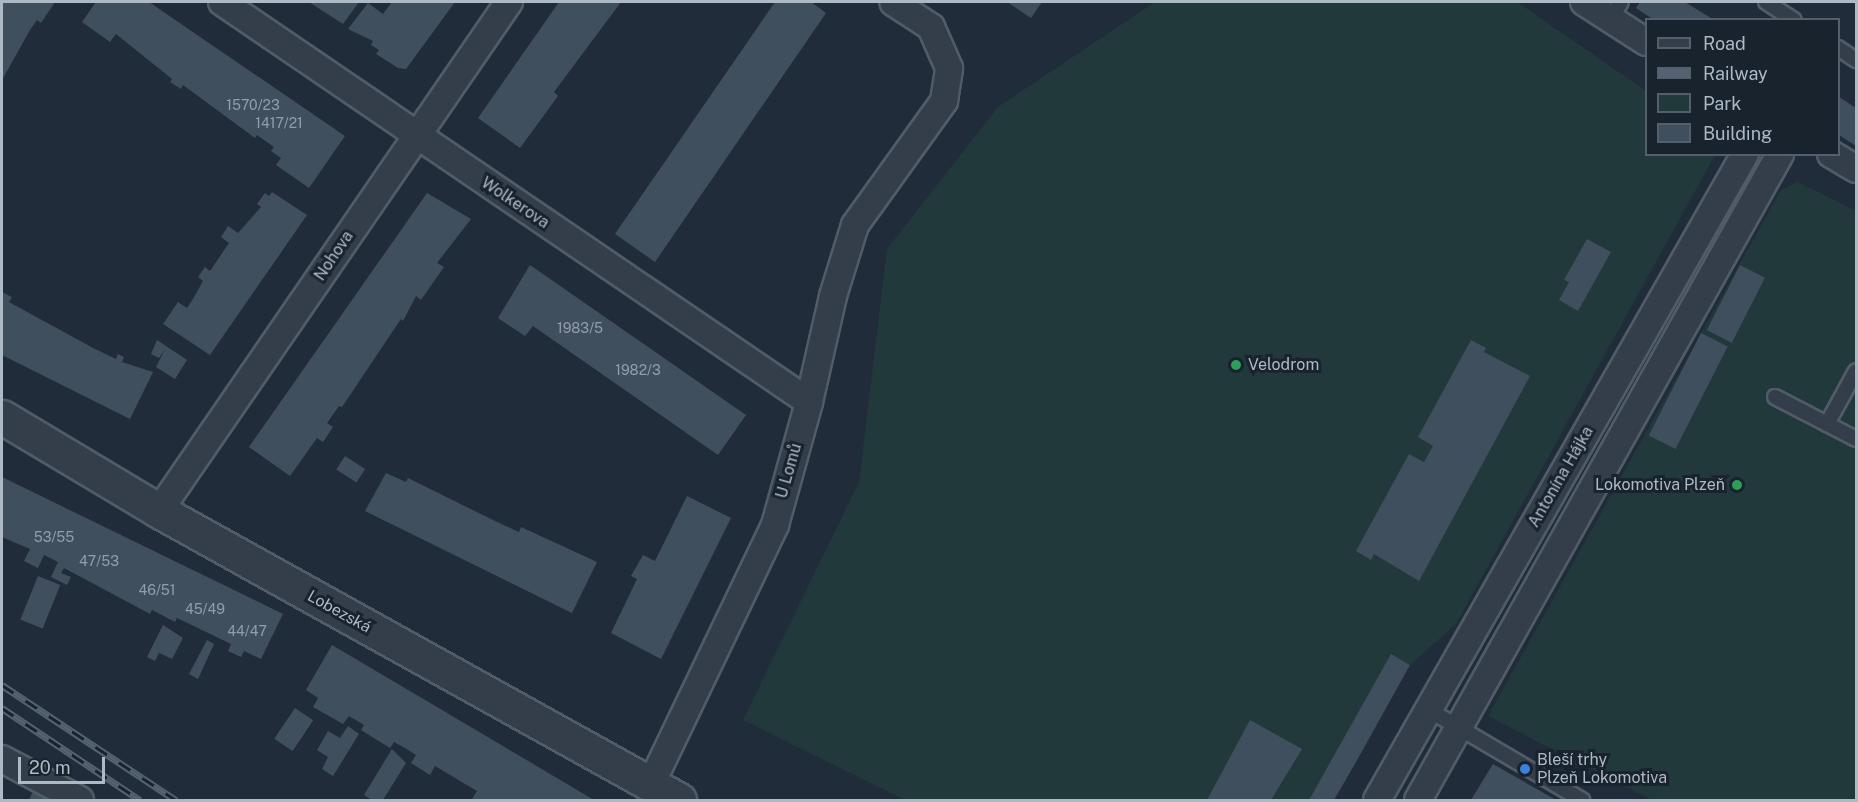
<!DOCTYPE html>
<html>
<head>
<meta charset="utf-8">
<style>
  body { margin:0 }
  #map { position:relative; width:1858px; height:802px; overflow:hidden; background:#202c3a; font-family:"Public Sans",sans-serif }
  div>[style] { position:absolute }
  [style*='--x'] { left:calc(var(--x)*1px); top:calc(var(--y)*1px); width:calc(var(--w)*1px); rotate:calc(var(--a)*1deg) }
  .green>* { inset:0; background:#22393b }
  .building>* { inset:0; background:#404f5e; transform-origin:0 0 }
  .roads { filter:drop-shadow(2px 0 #515c68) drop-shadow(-2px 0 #515c68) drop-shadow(0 2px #515c68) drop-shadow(0 -2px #515c68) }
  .service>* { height:14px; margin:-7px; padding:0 7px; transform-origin:7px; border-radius:7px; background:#333e4a }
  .minor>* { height:26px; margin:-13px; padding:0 13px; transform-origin:13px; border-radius:13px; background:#333e4a }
  .tertiary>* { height:33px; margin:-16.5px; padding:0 16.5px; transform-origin:16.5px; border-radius:16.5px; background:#333e4a }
  .rail>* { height:7px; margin-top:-3.5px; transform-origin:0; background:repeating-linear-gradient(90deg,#19232e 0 14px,#556271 0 28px); box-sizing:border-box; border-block:2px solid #556271 }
  .dots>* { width:16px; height:16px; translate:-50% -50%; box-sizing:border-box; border:3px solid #19232e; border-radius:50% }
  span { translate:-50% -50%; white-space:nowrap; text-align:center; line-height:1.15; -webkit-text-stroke:6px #19232e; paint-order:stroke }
  .number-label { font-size:14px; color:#929eac }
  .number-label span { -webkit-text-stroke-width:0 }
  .street-label { font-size:16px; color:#aeb9c6 }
  .poi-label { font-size:16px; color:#aeb9c6 }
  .left { translate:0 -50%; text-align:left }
  .right { translate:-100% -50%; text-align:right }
  .frame { position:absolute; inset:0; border:3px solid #aeb9c6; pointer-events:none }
  .legend { position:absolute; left:1645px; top:18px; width:195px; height:138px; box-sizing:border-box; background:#19232e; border:2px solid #555f6b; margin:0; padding:8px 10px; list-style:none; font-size:18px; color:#aeb9c6 }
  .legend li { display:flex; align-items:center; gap:12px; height:30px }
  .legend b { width:30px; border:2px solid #555f6b }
  .scale { position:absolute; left:18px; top:757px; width:87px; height:27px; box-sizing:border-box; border:3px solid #aeb9c6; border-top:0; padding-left:8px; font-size:18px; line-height:21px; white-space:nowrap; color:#aeb9c6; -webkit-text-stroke:4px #19232e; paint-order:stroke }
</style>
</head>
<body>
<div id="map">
  <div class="green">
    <i style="clip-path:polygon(1155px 2px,1517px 2px,1646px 91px,1646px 154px,1715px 155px,1456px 624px,1410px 665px,1391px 655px,1309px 800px,905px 800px,743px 720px,859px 482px,887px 249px,998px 107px)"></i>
    <i style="clip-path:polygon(1797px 182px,1856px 211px,1856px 800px,1652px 800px,1488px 716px,1781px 190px)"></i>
  </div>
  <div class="building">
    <i style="clip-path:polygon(2px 2px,55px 2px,41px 23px,37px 20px,30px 30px,2px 80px)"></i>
    <i style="clip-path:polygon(96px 2px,149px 2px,345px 136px,309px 188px,276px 165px,281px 158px,271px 151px,274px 147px,257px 135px,255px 138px,183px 85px,181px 89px,170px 82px,172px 79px,116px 34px,110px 42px,82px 22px)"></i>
    <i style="clip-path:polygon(309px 2px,359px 2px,343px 24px)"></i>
    <i style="clip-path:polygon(392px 2px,455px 2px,406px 69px,398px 68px,376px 54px,379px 50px,371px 45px,373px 41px,348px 29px,368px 3px,383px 14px)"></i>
    <i style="clip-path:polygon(559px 2px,621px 2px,554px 92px,558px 96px,520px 148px,478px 118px)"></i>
    <i style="clip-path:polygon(775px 2px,811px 2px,826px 13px,655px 262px,615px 234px)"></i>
    <i style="clip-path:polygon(1007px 2px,1042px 2px,1031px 18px)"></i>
    <i style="clip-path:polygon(1640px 2px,1685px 2px,1714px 20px,1654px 20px,1636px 8px)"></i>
    <i style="clip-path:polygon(1839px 97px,1856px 108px,1856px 146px,1839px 135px)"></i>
    <i style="clip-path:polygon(272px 192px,307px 215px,210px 355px,163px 324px,178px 302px,187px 308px,193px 299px,203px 281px,198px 277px,205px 267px,210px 271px,229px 243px,221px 237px,228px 226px,238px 233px,261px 207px,257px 204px,265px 193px,269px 196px)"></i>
    <i style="clip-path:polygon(427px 193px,471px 219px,437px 263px,444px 267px,421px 300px,416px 296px,403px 321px,401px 319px,342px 407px,339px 406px,327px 423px,333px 427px,323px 442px,317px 438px,290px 476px,249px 447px)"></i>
    <i style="clip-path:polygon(1587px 239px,1611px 252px,1578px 311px,1559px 300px,1569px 282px,1564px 280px)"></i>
    <i style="clip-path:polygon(530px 265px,746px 415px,718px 455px,533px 326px,525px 336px,498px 318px)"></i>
    <i style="left:1740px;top:265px;width:28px;height:73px;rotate:27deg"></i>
    <i style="clip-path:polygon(2px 292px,12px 297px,9px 302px,93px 348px,116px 359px,118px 354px,124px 357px,122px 362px,153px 372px,130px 419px,2px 355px)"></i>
    <i style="left:1701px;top:333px;width:30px;height:115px;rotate:27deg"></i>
    <i style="clip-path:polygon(157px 340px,187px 360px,175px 379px,156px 367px,165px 349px,159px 358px,151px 354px)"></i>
    <i style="clip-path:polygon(1471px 340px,1486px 348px,1484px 352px,1530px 376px,1419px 581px,1374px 554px,1371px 560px,1356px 551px,1409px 454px,1424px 462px,1433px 446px,1418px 437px)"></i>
    <i style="left:345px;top:456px;width:24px;height:16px;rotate:33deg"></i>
    <i style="clip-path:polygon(386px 473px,406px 482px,408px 478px,495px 521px,519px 532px,521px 527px,597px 562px,572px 613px,365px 511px)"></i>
    <i style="clip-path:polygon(2px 477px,283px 614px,261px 659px,244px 651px,241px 657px,228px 651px,231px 644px,177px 618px,175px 622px,152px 610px,150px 614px,64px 568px,61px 573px,71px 577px,67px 585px,51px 577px,58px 562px,44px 555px,38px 568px,24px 561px,30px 549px,2px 537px)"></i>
    <i style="clip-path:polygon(687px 496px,731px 518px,661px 659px,611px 633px,637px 579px,631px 576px,643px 555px,655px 561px)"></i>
    <i style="left:38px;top:576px;width:24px;height:47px;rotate:22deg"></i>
    <i style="clip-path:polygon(163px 625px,183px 638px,172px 659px,159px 653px,155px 661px,147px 657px)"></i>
    <i style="clip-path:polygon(207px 640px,214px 644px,198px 679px,189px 674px)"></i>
    <i style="clip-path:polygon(332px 645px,481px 733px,594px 800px,475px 800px,472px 799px,477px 791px,435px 766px,430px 775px,411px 763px,416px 755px,405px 748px,394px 742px,390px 748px,361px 730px,364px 725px,349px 716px,343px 724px,313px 707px,318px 698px,306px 690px)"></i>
    <i style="clip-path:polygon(1391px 654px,1410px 665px,1356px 762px,1334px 800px,1309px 800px)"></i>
    <i style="left:295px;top:708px;width:22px;height:37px;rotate:34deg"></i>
    <i style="clip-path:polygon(1250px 720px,1302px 749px,1271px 800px,1207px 800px)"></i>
    <i style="clip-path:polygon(348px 726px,359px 734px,333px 776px,322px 769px,328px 757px,317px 750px,328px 731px,340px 738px)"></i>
    <i style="clip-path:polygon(392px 749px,406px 763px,383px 800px,372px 800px,364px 795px)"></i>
    <i style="clip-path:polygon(1493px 764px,1556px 800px,1471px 800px)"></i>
    <i style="clip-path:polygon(35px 787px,60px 800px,29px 800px)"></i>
  </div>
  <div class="roads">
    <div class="service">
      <i style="--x:1766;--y:2;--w:33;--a:33"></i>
      <i style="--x:1611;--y:19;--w:20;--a:-60"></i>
      <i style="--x:1838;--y:48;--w:22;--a:34"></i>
      <i style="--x:1775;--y:397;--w:91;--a:27.4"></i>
      <i style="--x:1827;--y:424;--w:60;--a:-61.3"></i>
      <i style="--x:1429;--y:710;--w:178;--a:30.5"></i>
    </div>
    <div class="minor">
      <i style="--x:222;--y:2;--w:710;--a:34.27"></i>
      <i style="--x:1584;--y:2;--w:74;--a:32.8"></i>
      <i style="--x:1831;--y:154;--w:29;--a:31"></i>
      <i style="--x:159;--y:511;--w:618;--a:-55.49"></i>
      <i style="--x:2;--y:759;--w:88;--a:27.7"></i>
      <i style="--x:651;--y:784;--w:287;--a:-64.4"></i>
      <i style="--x:775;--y:525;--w:128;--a:-74.5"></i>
      <i style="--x:809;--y:402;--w:109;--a:-77.2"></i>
      <i style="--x:833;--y:296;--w:74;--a:-72.8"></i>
      <i style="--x:855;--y:225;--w:153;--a:-54.3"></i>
      <i style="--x:944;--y:101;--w:33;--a:-81"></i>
      <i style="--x:949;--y:68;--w:45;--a:-113.7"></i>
      <i style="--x:931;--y:27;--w:45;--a:-146.7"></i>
      <i style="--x:1377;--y:800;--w:743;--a:-60.33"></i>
      <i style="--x:1418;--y:800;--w:741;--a:-60.73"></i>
    </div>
    <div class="tertiary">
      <i style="--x:2;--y:417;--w:183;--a:30.9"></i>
      <i style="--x:159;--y:511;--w:595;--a:29.06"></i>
    </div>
  </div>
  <div class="rail">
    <i style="--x:2;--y:685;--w:209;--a:33.5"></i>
    <i style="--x:2;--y:708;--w:166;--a:33.7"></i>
  </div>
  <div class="dots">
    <i style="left:1236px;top:365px;background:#2e9e5b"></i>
    <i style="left:1737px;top:485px;background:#2e9e5b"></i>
    <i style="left:1525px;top:769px;background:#3f7fe0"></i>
  </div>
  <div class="number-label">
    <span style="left:253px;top:105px">1570/23</span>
    <span style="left:279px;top:123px">1417/21</span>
    <span style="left:580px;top:328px">1983/5</span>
    <span style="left:638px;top:370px">1982/3</span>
    <span style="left:54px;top:537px">53/55</span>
    <span style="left:99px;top:561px">47/53</span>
    <span style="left:157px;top:590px">46/51</span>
    <span style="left:205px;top:609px">45/49</span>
    <span style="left:247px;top:631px">44/47</span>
  </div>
  <div class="street-label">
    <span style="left:515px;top:203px;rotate:34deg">Wolkerova</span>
    <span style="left:334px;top:256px;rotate:-56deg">Nohova</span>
    <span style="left:789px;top:471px;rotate:-74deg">U Lomů</span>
    <span style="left:1561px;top:477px;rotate:-60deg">Antonína Hájka</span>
    <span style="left:339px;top:612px;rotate:29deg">Lobezská</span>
  </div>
  <div class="poi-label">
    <span class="left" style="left:1248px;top:365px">Velodrom</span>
    <span class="right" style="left:1725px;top:485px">Lokomotiva Plzeň</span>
    <span class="left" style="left:1537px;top:769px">Bleší trhy<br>Plzeň Lokomotiva</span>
  </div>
  <div class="frame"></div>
  <ul class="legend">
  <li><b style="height:8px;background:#333e4a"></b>Road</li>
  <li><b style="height:8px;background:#556271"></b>Railway</li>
  <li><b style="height:16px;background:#22393b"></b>Park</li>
  <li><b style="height:16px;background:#404f5e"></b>Building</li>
  </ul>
  <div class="scale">20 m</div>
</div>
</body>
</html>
